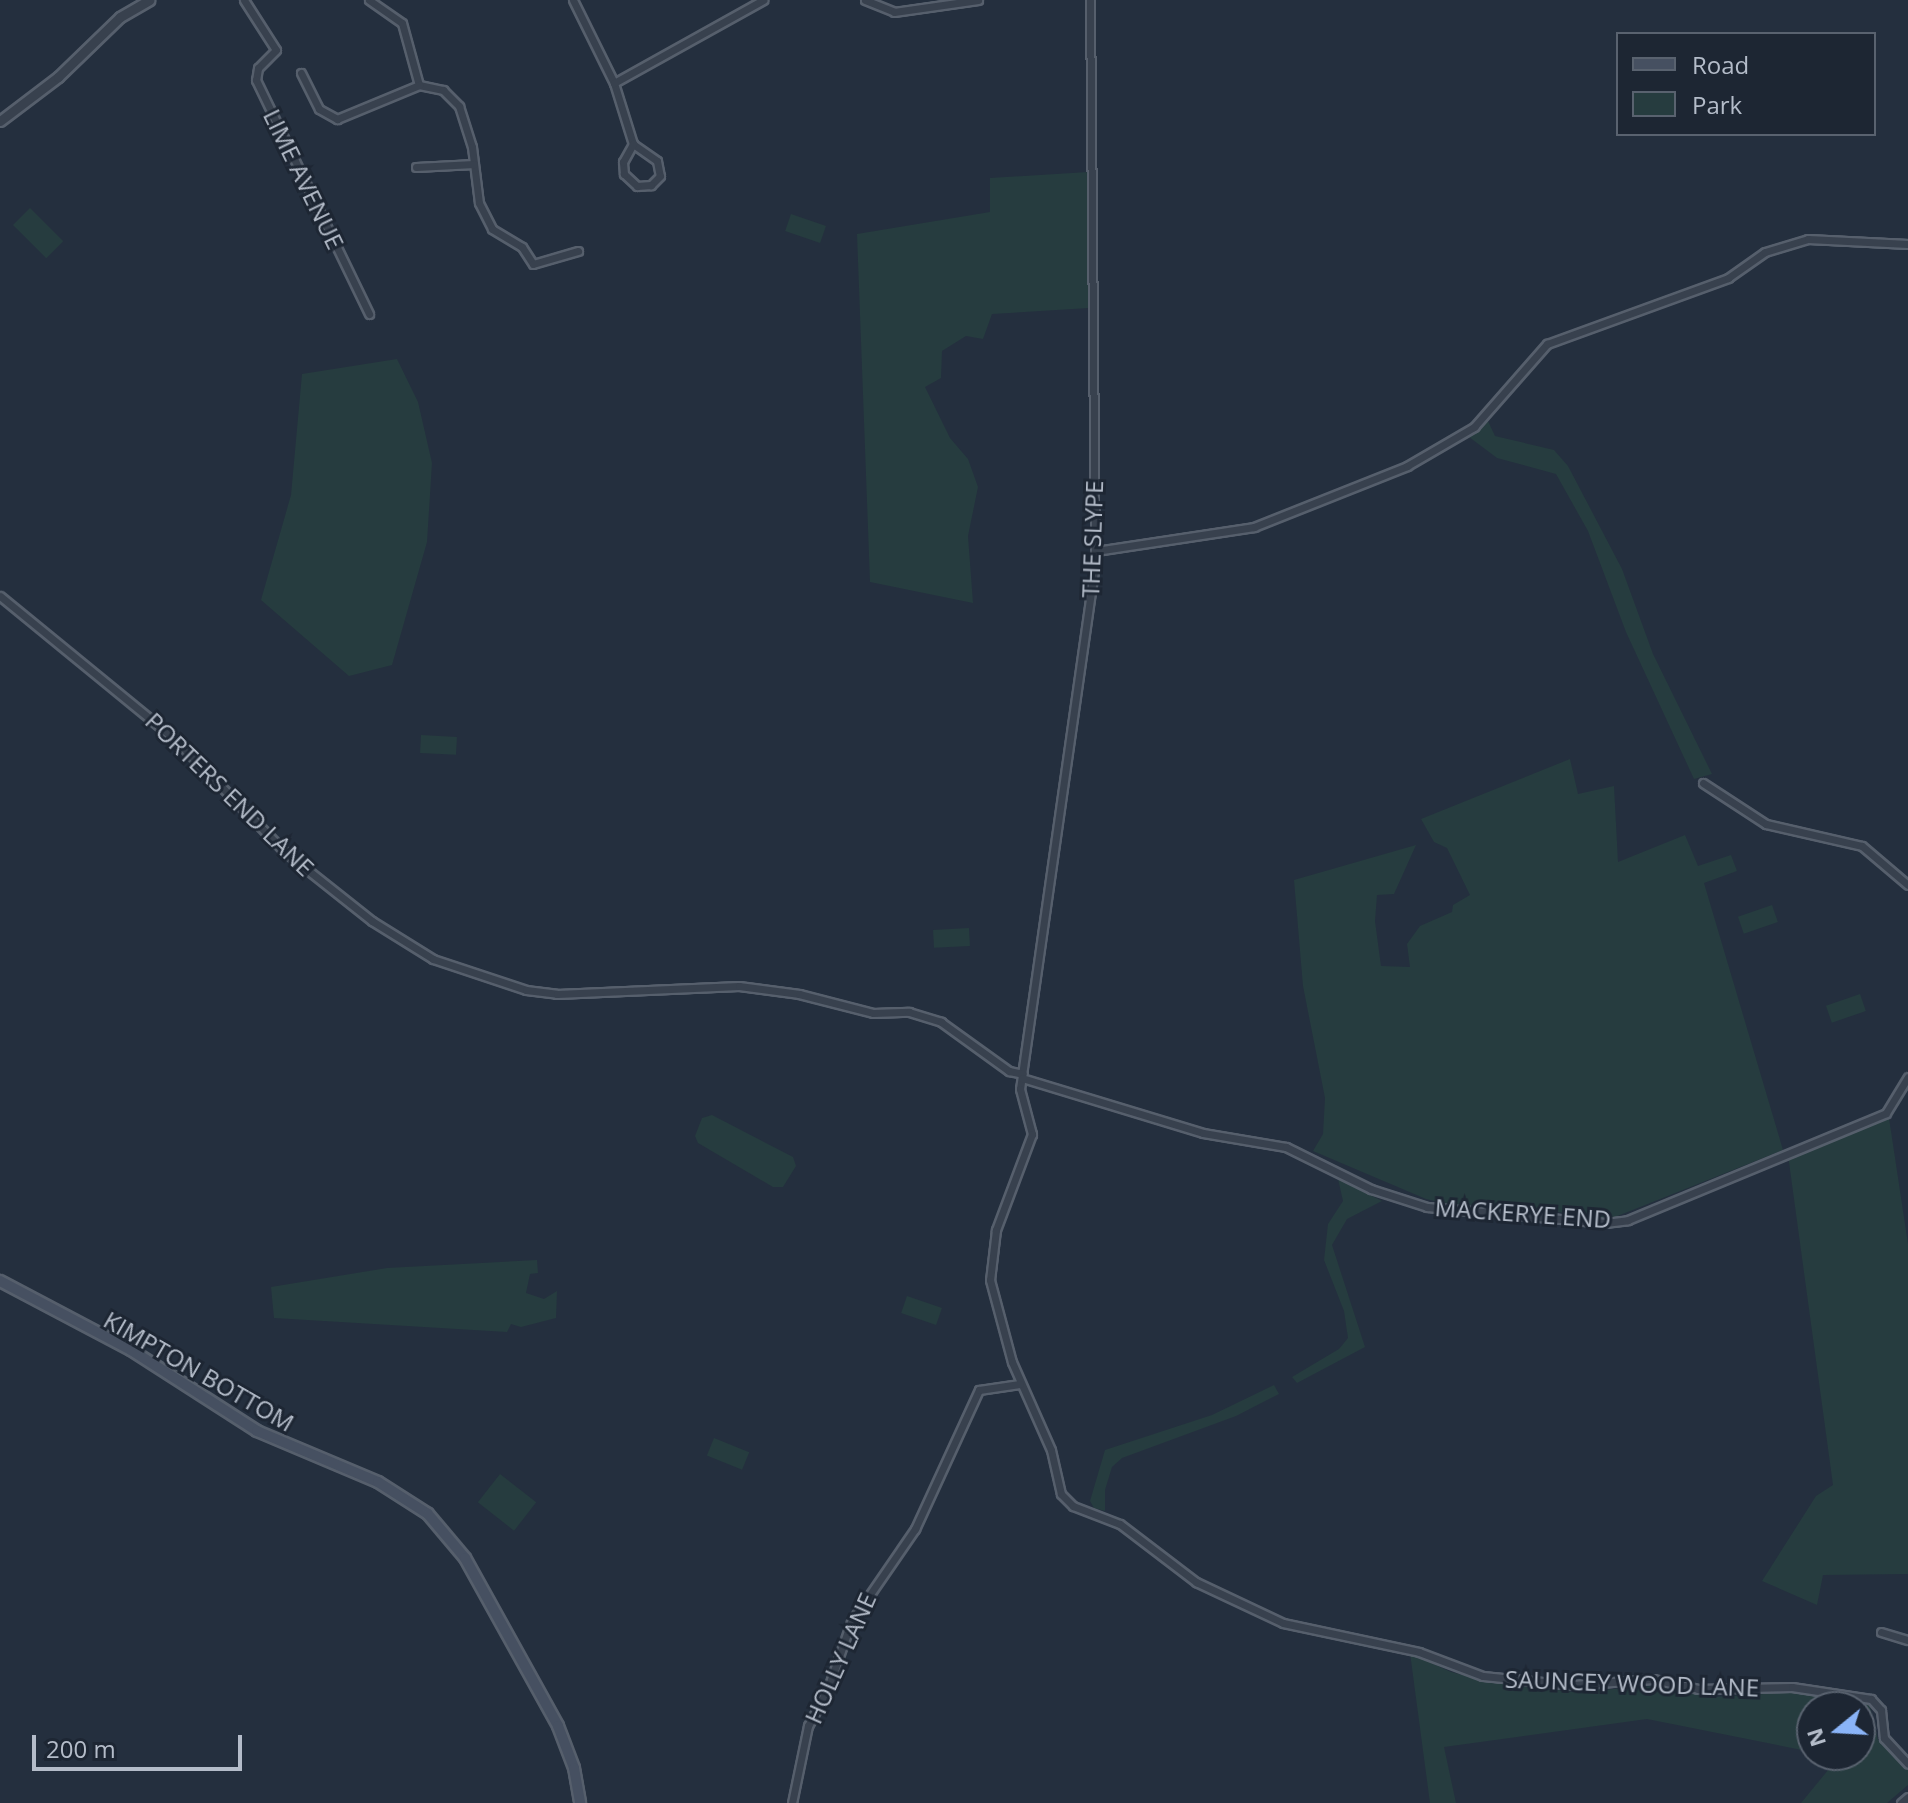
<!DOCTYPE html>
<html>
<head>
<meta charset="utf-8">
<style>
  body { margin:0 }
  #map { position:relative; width:1908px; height:1803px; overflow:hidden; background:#242f3e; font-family:"Open Sans",sans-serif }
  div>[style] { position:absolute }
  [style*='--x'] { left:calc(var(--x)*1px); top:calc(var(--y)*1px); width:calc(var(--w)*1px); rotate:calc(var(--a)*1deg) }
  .green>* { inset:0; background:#263c3f; transform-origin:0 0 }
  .roads { filter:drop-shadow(2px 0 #565f6c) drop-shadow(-2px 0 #565f6c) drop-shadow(0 2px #565f6c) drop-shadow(0 -2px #565f6c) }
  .minor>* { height:7px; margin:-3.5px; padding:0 3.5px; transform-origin:3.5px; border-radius:3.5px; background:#38414e }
  .tertiary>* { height:9px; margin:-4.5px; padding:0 4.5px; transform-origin:4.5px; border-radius:4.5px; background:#38414e }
  .secondary>* { height:10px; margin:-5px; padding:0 5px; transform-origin:5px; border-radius:5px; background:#465061 }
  span { translate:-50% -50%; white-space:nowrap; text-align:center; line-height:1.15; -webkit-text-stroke:6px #1d2633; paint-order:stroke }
  .street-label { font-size:24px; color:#b4bcc9 }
  .legend { position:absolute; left:1616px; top:32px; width:260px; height:104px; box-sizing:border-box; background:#1d2633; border:2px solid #59626f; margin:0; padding:10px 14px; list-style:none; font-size:24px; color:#b4bcc9 }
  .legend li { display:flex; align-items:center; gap:16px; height:40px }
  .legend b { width:40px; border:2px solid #59626f }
  .north { position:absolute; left:1796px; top:1691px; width:80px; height:80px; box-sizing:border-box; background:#1d2633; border:2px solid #59626f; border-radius:50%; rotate:252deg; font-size:22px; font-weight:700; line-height:32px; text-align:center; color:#b4bcc9 }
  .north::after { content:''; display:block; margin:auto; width:28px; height:36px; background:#8ab4f8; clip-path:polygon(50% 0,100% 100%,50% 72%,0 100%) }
  .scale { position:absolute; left:32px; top:1735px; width:210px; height:36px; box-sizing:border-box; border:4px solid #b4bcc9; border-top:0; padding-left:10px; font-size:24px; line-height:28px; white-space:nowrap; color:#b4bcc9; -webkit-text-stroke:6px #1d2633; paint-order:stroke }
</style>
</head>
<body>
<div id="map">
  <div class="green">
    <i style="clip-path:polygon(1088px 172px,1089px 308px,992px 314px,983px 339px,966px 336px,942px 351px,941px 378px,925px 387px,950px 438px,968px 459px,978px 487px,968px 536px,973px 603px,870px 582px,857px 234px,990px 212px,990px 178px)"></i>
    <i style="left:30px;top:208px;width:47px;height:24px;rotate:45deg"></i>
    <i style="left:791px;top:214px;width:37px;height:18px;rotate:19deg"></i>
    <i style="clip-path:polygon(397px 359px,418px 402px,432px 463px,427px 542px,392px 665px,349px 676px,261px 600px,291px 495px,302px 374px)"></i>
    <i style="clip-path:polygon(1488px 421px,1495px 436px,1554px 450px,1568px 466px,1622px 569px,1653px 654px,1712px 774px,1694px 779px,1626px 632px,1588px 531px,1556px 474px,1497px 458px,1469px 437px)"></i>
    <i style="left:421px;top:735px;width:36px;height:18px;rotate:3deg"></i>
    <i style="clip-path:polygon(1570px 759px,1578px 794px,1614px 786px,1618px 862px,1685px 835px,1698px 866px,1731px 855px,1737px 871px,1704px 883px,1783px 1150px,1610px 1219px,1536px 1209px,1466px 1208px,1426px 1199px,1313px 1151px,1323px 1134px,1325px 1098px,1303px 986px,1294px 880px,1416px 845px,1394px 894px,1377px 895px,1375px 921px,1381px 966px,1410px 967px,1407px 944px,1420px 926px,1452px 912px,1453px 905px,1470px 895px,1447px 848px,1434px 842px,1421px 819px)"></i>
    <i style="left:1772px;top:905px;width:18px;height:36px;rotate:71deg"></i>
    <i style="left:969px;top:928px;width:18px;height:36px;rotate:87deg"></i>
    <i style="left:1860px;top:994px;width:18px;height:36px;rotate:71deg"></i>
    <i style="clip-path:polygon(712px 1115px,793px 1157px,796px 1166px,783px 1187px,773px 1187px,698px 1143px,695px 1136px,702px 1118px)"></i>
    <i style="clip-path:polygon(1884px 1117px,1889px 1118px,1908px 1244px,1908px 1574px,1823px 1575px,1817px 1605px,1762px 1581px,1816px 1496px,1833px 1485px,1788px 1155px)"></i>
    <i style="clip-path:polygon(1338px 1179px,1382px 1201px,1347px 1219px,1332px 1245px,1365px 1347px,1297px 1383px,1292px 1377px,1339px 1349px,1348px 1338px,1344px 1311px,1324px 1260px,1328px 1224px,1343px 1201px)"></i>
    <i style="clip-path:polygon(537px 1260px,538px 1273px,530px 1274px,526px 1293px,544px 1299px,557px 1291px,556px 1318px,521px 1327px,511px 1324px,507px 1332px,274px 1318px,271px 1287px,387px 1268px)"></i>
    <i style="left:907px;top:1296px;width:37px;height:18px;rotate:19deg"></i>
    <i style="clip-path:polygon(1274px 1385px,1279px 1394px,1236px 1416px,1122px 1458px,1112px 1467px,1105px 1490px,1105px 1511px,1094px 1508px,1090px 1501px,1105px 1450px,1212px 1415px)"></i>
    <i style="left:714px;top:1438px;width:38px;height:19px;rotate:22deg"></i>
    <i style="left:500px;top:1474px;width:46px;height:36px;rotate:38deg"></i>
    <i style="clip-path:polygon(1410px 1653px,1451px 1672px,1486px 1681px,1573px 1692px,1654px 1686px,1715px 1697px,1796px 1692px,1869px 1703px,1878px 1740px,1908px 1766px,1908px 1785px,1887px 1803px,1801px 1803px,1838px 1758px,1825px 1755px,1860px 1755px,1860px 1707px,1812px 1707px,1812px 1752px,1647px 1719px,1444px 1747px,1456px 1803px,1430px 1803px)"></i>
  </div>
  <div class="roads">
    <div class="minor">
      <i style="--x:244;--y:0;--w:59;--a:57.4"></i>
      <i style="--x:276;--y:50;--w:25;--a:135"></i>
      <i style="--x:258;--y:68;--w:12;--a:99"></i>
      <i style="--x:256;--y:80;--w:260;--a:64.2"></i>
      <i style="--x:369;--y:0;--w:40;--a:34.9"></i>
      <i style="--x:402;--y:23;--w:64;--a:74.7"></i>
      <i style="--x:419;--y:85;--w:25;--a:12"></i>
      <i style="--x:443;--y:90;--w:23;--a:45"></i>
      <i style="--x:459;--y:106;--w:43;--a:72.4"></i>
      <i style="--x:472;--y:147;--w:56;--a:82.9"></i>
      <i style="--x:479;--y:203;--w:29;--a:63"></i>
      <i style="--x:492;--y:229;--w:35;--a:31"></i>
      <i style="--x:522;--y:247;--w:20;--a:57"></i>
      <i style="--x:533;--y:264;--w:47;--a:-16.1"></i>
      <i style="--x:573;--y:0;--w:93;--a:63.7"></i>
      <i style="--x:614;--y:83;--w:64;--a:72.7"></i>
      <i style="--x:633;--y:144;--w:29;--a:35"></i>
      <i style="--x:657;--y:161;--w:15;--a:79"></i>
      <i style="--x:660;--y:176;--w:13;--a:135"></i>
      <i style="--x:651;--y:185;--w:14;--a:176"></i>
      <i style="--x:637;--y:186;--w:18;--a:-137"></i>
      <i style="--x:624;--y:174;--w:12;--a:-95"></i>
      <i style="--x:623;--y:162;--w:21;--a:-61"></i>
      <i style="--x:865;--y:0;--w:31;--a:22"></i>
      <i style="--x:894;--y:12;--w:85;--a:-8.1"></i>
      <i style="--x:1090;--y:0;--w:564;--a:89.49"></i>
      <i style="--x:1095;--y:564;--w:530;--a:98.13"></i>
      <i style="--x:1020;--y:1089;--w:47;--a:75.1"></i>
      <i style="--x:1032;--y:1134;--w:103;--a:110.6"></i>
      <i style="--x:996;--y:1230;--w:50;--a:96.8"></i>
      <i style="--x:990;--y:1280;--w:85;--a:75"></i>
      <i style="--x:1012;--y:1362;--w:96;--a:66.1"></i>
      <i style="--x:1051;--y:1450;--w:45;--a:77.2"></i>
      <i style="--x:1061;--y:1494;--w:17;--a:45"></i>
      <i style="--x:1073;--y:1506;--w:50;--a:21"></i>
      <i style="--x:1120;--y:1524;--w:96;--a:37.3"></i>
      <i style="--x:1196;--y:1582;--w:96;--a:25.2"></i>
      <i style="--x:1283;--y:1623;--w:139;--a:12"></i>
      <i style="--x:1419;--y:1652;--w:68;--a:20.6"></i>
      <i style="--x:1483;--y:1676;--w:90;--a:5.7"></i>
      <i style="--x:1573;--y:1685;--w:80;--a:-4.3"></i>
      <i style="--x:1653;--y:1679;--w:46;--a:12.5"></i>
      <i style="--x:1698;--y:1689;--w:94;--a:-1.2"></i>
      <i style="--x:1792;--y:1687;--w:80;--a:8.6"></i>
      <i style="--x:1871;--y:1699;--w:15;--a:48"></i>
      <i style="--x:1881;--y:1710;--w:28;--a:84"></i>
      <i style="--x:1884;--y:1738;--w:35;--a:47"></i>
      <i style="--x:301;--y:73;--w:40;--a:63.4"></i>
      <i style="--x:319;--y:109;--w:21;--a:29"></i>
      <i style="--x:337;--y:119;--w:89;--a:-22.5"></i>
      <i style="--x:614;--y:83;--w:171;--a:-29.1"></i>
      <i style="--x:416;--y:167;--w:58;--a:-3"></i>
      <i style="--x:1096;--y:551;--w:160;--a:-8.6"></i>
      <i style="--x:1254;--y:527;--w:165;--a:-21.7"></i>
      <i style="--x:1407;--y:466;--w:78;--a:-30.2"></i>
      <i style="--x:1474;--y:427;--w:111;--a:-48.7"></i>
      <i style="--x:1547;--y:344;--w:193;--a:-20"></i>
      <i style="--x:1728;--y:278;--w:45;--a:-35.1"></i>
      <i style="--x:1765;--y:252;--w:45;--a:-16.8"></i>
      <i style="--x:1808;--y:239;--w:100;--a:2.9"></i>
      <i style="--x:0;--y:596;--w:229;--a:39.3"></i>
      <i style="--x:177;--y:741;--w:155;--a:45.8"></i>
      <i style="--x:285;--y:852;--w:111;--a:38.4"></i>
      <i style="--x:372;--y:921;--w:72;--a:31.9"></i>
      <i style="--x:433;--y:959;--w:98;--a:18.4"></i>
      <i style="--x:526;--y:990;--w:31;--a:7"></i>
      <i style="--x:557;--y:994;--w:182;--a:-2.5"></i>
      <i style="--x:739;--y:986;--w:61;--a:7.6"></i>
      <i style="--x:799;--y:994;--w:76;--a:14.4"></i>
      <i style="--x:873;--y:1013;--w:36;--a:-2"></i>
      <i style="--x:909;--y:1012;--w:34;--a:17"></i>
      <i style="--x:941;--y:1022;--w:84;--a:35.8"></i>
      <i style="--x:1009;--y:1071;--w:14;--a:12"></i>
      <i style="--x:1703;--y:783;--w:75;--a:33.1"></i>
      <i style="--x:1766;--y:824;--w:98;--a:12.9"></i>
      <i style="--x:1862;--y:846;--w:60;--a:40.3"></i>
      <i style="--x:1022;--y:1078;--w:189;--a:16.9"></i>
      <i style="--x:1203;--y:1133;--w:84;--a:9.6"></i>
      <i style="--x:1286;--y:1147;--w:95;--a:26.3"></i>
      <i style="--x:1371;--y:1189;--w:59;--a:17.8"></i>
      <i style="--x:1427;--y:1207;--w:179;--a:5.1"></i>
      <i style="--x:1605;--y:1223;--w:23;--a:-7"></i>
      <i style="--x:1628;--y:1220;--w:279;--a:-22.5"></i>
      <i style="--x:1886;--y:1113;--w:42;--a:-58.6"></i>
      <i style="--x:1881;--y:1632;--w:28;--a:17"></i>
      <i style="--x:792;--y:1803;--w:79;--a:-78.3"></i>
      <i style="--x:808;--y:1726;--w:40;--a:-62"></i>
      <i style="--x:827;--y:1691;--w:73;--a:-70.8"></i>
      <i style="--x:851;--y:1622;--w:113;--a:-55.5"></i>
      <i style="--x:915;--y:1529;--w:153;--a:-65.3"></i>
      <i style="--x:979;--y:1390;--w:41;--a:-8.3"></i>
      <i style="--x:1901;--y:1803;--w:9;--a:-41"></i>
    </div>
    <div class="tertiary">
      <i style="--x:0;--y:121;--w:73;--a:-37.2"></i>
      <i style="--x:58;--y:77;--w:86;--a:-44.1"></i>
      <i style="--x:120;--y:17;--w:34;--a:-30"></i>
    </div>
    <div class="secondary">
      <i style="--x:0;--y:1281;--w:148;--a:27.8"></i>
      <i style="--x:131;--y:1350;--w:150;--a:32.7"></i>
      <i style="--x:257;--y:1431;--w:131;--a:22.9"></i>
      <i style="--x:378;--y:1482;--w:59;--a:32.6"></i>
      <i style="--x:428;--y:1514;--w:57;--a:49.9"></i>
      <i style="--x:465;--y:1558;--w:192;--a:61"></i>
      <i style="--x:558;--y:1726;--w:45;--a:69.1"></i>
      <i style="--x:574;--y:1768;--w:36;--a:80"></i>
    </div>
  </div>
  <div class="street-label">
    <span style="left:304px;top:179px;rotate:64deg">LIME AVENUE</span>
    <span style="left:1092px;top:539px;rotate:-88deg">THE SLYPE</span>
    <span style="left:230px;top:794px;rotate:44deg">PORTERS END LANE</span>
    <span style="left:1523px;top:1213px;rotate:4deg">MACKERYE END</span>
    <span style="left:199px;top:1371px;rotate:30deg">KIMPTON BOTTOM</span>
    <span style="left:840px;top:1658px;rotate:-66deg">HOLLY LANE</span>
    <span style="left:1632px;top:1683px;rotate:2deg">SAUNCEY WOOD LANE</span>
  </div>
  <ul class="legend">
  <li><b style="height:10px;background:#465061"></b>Road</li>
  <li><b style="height:22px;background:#263c3f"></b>Park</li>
  </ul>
  <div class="north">N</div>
  <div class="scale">200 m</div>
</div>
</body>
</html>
